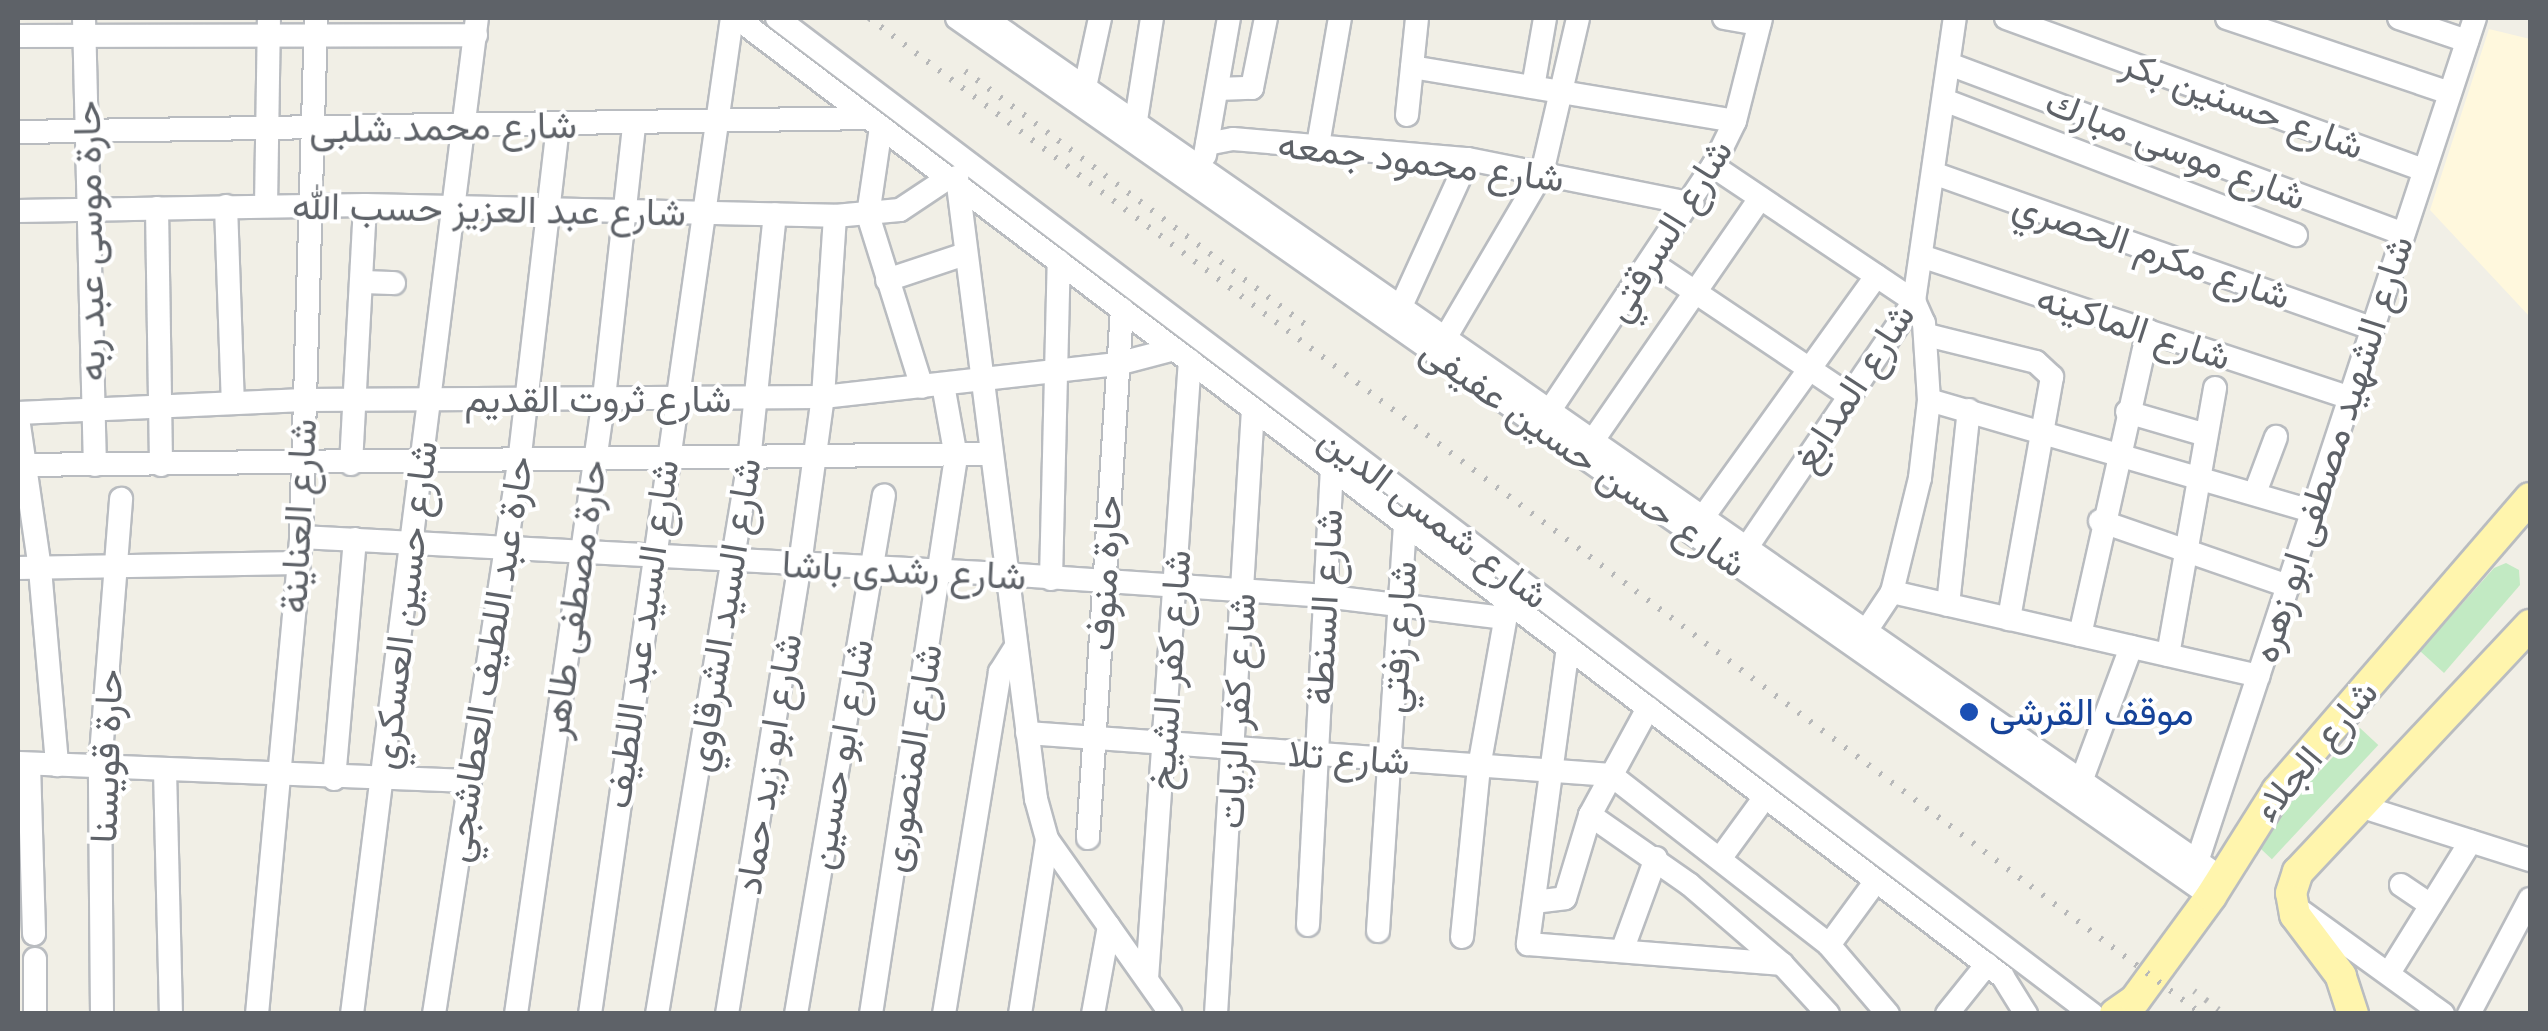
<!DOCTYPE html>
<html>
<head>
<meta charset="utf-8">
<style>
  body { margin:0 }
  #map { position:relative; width:2548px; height:1031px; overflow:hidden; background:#f1efe6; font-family:Mulish,Vazirmatn,sans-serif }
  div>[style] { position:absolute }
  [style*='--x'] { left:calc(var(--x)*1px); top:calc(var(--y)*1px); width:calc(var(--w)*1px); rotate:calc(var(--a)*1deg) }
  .commercial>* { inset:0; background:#fff8dd }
  .green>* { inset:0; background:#c2eac3; transform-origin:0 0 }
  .roads { filter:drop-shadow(2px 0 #b9bcc0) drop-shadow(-2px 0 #b9bcc0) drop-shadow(0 2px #b9bcc0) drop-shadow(0 -2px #b9bcc0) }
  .minor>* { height:22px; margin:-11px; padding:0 11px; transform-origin:11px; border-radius:11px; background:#fff }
  .major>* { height:30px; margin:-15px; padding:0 15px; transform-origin:15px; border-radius:15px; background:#fff5ad }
  .rail>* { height:6px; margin-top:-3px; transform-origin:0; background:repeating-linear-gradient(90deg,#b7b8b9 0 2.5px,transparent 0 14.5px) }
  .dots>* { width:28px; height:28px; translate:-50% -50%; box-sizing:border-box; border:5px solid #fff; border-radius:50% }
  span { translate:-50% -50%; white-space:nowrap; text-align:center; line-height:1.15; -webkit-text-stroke:8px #fff; paint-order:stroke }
  .street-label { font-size:38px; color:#5e6268 }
  .transit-label { font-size:38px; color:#164399 }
  .left { translate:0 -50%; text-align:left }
  .frame { position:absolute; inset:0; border:20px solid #5e6268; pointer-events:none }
</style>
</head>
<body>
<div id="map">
  <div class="commercial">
    <i style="clip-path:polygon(2489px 29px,2530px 39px,2530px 317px,2430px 210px)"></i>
  </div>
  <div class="green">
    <i style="clip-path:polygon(2506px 563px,2519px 570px,2520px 585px,2444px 673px,2420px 651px,2494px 568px)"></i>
    <i style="left:2360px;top:728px;width:25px;height:156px;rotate:43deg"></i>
  </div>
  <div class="roads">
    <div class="minor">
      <i style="--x:84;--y:18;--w:447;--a:88.6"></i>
      <i style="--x:737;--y:18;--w:1588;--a:37.14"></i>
      <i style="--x:2003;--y:977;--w:44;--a:58.1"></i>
      <i style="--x:777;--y:18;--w:1650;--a:37.14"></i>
      <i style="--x:957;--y:18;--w:1531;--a:35"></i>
      <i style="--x:985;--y:18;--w:1506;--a:34.83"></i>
      <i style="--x:1724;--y:18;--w:36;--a:10"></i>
      <i style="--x:2006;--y:18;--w:445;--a:20"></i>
      <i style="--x:2227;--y:18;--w:235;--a:18.6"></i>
      <i style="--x:2399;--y:18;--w:72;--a:18.7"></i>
      <i style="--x:18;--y:36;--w:458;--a:-0.1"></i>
      <i style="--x:1949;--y:64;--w:485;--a:20.5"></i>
      <i style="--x:1412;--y:67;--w:327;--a:9.5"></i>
      <i style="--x:1085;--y:87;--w:71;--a:-77.7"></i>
      <i style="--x:1533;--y:87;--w:70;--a:-80.1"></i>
      <i style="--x:1217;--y:89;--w:35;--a:-2"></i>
      <i style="--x:1252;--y:88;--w:71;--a:-78.7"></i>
      <i style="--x:1944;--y:100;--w:377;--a:21"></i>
      <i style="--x:1407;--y:115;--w:98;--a:-84.1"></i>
      <i style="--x:881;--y:127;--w:89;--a:98.4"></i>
      <i style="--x:868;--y:215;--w:180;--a:72.6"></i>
      <i style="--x:18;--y:132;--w:851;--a:-0.94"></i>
      <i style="--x:1134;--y:133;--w:116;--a:-81.1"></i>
      <i style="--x:1207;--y:144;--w:26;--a:-11"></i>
      <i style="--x:1233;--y:139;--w:236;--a:4.9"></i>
      <i style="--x:1468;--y:159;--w:229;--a:11.3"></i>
      <i style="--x:1318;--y:145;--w:129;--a:-80.2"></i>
      <i style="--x:1205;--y:155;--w:139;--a:-80.1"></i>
      <i style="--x:1713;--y:166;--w:242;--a:33.9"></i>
      <i style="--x:1914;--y:301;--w:24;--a:66"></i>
      <i style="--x:1924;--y:323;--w:77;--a:86.3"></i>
      <i style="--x:1929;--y:400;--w:79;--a:96.6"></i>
      <i style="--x:1920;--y:478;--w:117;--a:103.8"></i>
      <i style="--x:1892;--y:592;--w:58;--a:123.7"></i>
      <i style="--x:1933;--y:173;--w:465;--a:19.5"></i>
      <i style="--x:957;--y:177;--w:627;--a:82.76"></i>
      <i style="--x:1036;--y:799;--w:41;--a:74.6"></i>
      <i style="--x:1047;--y:839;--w:214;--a:54.7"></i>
      <i style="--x:226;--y:206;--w:196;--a:88"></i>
      <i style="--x:266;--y:206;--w:188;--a:-89.1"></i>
      <i style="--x:157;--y:208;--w:257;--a:89.1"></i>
      <i style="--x:18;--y:211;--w:347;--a:-1"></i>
      <i style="--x:365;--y:205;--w:470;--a:1.3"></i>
      <i style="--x:835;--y:216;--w:65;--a:-5.3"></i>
      <i style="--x:900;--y:210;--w:58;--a:-33.7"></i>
      <i style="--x:1921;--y:256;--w:450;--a:18.3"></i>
      <i style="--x:1652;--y:263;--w:239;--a:33.9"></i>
      <i style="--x:887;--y:280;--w:82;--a:-18.4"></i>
      <i style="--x:361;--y:282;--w:33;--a:2"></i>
      <i style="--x:1397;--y:315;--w:171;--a:-65.5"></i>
      <i style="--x:1927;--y:335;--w:112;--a:13.9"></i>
      <i style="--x:2036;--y:362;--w:22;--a:43"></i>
      <i style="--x:2052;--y:377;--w:246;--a:100.1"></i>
      <i style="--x:1440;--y:347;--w:202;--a:-59.6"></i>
      <i style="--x:1542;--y:173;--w:159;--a:-76.9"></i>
      <i style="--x:1929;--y:400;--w:398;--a:16.2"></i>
      <i style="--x:2127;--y:412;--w:82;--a:16.2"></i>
      <i style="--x:18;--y:413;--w:286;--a:-2.6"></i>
      <i style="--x:304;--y:400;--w:519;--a:-0.33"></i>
      <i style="--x:823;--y:397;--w:296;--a:-6.4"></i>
      <i style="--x:1117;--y:364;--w:59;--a:-14.7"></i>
      <i style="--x:18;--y:418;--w:153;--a:81.7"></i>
      <i style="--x:40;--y:569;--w:197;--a:85"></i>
      <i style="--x:1544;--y:419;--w:304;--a:-56.3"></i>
      <i style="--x:1713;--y:166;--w:50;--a:-63.9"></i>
      <i style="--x:1735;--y:121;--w:106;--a:-75.8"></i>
      <i style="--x:1587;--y:449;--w:305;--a:-55.4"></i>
      <i style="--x:351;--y:464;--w:259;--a:-86.9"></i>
      <i style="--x:18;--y:465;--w:972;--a:-0.65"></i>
      <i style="--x:2255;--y:493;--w:60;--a:-69.4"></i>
      <i style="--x:1706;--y:513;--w:292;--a:-54.3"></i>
      <i style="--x:2100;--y:521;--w:199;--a:19.1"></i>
      <i style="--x:301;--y:537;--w:703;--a:3.02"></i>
      <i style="--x:1003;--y:574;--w:321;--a:3.9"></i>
      <i style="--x:1323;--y:596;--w:183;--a:6.9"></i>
      <i style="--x:1743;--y:553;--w:305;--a:-55.8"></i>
      <i style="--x:1914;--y:301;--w:286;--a:-81.8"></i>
      <i style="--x:18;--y:568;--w:281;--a:-1"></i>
      <i style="--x:1051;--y:579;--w:318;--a:-88.6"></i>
      <i style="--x:1892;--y:592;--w:376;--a:12.9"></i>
      <i style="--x:1948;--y:605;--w:196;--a:-83.9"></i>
      <i style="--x:2080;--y:635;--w:312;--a:-77.4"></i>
      <i style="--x:1568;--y:647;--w:300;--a:97.7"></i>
      <i style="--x:1528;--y:944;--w:255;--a:4.5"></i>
      <i style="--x:2168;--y:655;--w:271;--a:-80"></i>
      <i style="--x:1027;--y:733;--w:586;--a:4.11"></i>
      <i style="--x:1611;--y:775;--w:276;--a:37.9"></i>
      <i style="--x:1829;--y:945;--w:91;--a:49.5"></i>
      <i style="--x:18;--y:763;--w:452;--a:2.3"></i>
      <i style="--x:29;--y:764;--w:170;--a:88.3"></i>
      <i style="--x:165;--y:770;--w:244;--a:88.6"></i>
      <i style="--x:334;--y:779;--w:241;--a:-85"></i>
      <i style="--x:2082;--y:779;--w:141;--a:-69.6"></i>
      <i style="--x:2360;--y:806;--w:178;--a:17.6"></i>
      <i style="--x:1590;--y:815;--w:121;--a:34.9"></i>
      <i style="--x:1689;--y:884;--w:123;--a:40.7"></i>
      <i style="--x:1782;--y:964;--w:68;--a:47.4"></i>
      <i style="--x:1088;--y:838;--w:530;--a:-86.32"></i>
      <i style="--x:1722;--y:856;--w:73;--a:-53.9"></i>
      <i style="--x:2193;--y:874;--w:901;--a:-71.77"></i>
      <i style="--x:2401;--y:885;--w:36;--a:34"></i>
      <i style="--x:1534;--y:902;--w:31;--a:-7"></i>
      <i style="--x:1565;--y:898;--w:87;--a:-73.2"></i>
      <i style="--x:1590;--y:815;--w:122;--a:-61.5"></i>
      <i style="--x:2298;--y:909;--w:179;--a:35.9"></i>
      <i style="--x:1308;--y:925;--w:457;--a:-87"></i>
      <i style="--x:1378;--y:931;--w:408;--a:-86.2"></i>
      <i style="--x:1462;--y:937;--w:171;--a:-84.3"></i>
      <i style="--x:1479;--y:767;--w:166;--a:-79.9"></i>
      <i style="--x:1829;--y:945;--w:79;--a:-53.7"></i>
      <i style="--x:1622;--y:951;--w:99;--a:-69.9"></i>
      <i style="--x:35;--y:959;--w:55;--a:90"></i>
      <i style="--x:2389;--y:973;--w:155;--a:-58.2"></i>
      <i style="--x:1147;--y:979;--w:620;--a:-86.03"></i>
      <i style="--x:102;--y:1014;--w:247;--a:-90.5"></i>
      <i style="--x:100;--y:767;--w:269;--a:-85.5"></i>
      <i style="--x:257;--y:1014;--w:479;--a:-84.7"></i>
      <i style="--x:301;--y:537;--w:519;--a:-88.34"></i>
      <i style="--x:352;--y:1014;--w:1004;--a:-82.85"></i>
      <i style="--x:434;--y:1014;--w:558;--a:-81.23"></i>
      <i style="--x:519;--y:463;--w:340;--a:-83.4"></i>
      <i style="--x:516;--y:1014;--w:622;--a:-81.87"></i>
      <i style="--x:604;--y:398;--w:275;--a:-83.7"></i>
      <i style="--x:590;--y:1014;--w:1006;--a:-81.89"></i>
      <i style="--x:657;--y:1014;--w:561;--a:-80.55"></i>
      <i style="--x:749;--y:461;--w:248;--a:-84"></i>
      <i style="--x:727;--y:1014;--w:456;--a:-80.8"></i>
      <i style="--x:800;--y:564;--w:169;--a:-82.2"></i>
      <i style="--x:823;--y:397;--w:181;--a:-86.2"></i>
      <i style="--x:796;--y:1014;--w:526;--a:-80.38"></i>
      <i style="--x:871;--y:1014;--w:563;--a:-81.32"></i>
      <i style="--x:956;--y:457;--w:73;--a:-100.2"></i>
      <i style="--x:944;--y:1014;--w:347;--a:-80.7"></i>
      <i style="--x:1000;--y:672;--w:26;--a:-58"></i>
      <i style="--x:1020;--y:1014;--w:177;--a:-81.2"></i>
      <i style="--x:1093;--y:1014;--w:89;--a:-79.7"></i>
      <i style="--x:1216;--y:1014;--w:606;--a:-86.5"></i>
      <i style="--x:1947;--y:1014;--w:64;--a:-51.3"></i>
      <i style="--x:2469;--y:1014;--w:130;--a:-62.1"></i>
    </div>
    <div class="major">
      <i style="--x:2115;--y:1014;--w:24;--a:-35"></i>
      <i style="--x:2135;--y:1000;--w:129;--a:-53.8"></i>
      <i style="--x:2211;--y:896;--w:124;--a:-57.8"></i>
      <i style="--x:2277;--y:791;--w:387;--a:-49.2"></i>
      <i style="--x:2353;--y:1014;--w:40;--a:-108"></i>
      <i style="--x:2341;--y:976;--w:76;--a:-127"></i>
      <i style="--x:2295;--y:915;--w:22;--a:-100"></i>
      <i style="--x:2291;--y:893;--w:22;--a:-72"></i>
      <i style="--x:2298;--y:872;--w:339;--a:-46.8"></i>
    </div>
  </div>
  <div class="rail">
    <i style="--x:869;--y:18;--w:1664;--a:36.77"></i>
    <i style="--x:965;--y:71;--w:425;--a:36.7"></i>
    <i style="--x:2194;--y:991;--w:39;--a:37"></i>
  </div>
  <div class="dots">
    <i style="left:1969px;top:712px;background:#1a4fb4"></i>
  </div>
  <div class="street-label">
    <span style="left:2243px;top:104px;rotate:20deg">شارع حسنين بكر</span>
    <span style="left:443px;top:127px;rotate:-1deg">شارع محمد شلبى</span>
    <span style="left:2176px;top:149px;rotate:21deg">شارع موسى مبارك</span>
    <span style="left:1421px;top:161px;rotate:7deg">شارع محمود جمعه</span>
    <span style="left:489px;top:209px;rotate:1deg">شارع عبد العزيز حسب الله</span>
    <span style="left:1668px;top:230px;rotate:-58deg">شارع السرقتي</span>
    <span style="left:89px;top:241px;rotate:-91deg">حارة موسى عبد ربه</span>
    <span style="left:2152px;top:250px;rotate:19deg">شارع مكرم الحصري</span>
    <span style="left:2134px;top:327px;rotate:18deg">شارع الماكينه</span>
    <span style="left:1853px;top:387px;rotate:-57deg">شارع المدابغ</span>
    <span style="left:598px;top:399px">شارع ثروت القديم</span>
    <span style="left:2332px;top:449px;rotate:-72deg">شارع الشهيد مصطفى ابو زهره</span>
    <span style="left:1584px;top:457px;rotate:35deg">شارع حسن حسين عفيفى</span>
    <span style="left:298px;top:516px;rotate:-87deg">شارع العناينة</span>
    <span style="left:1434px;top:517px;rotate:37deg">شارع شمس الدين</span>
    <span style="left:904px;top:570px;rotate:3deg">شارع رشدى باشا</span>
    <span style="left:1104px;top:573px;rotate:-87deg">حارة منوف</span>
    <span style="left:574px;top:599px;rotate:-82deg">حارة مصطفى طاهر</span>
    <span style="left:404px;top:605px;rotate:-83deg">شارع حسين العسكري</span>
    <span style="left:1324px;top:607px;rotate:-87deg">شارع السنطة</span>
    <span style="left:723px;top:615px;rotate:-81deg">شارع السيد الشرقاوي</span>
    <span style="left:641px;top:634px;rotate:-82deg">شارع السيد عبد اللطيف</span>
    <span style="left:1398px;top:637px;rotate:-86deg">شارع زفتي</span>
    <span style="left:488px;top:659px;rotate:-81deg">حارة عبد اللطيف العطاشجي</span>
    <span style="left:1169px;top:670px;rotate:-86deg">شارع كفر الشيخ</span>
    <span style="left:1236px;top:711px;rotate:-87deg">شارع كفر الزيات</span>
    <span style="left:2315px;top:750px;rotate:-50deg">شارع الجلاء</span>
    <span style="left:840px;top:754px;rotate:-80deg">شارع ابو حسين</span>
    <span style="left:106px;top:756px;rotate:-88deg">حارة قويسنا</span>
    <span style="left:1349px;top:757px;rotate:4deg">شارع تلا</span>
    <span style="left:911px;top:758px;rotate:-81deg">شارع المنصورى</span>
    <span style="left:768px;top:764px;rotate:-81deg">شارع ابو زيد حماد</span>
  </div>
  <div class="transit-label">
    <span class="left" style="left:1989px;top:712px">موقف القرشى</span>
  </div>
  <div class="frame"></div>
</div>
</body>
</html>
